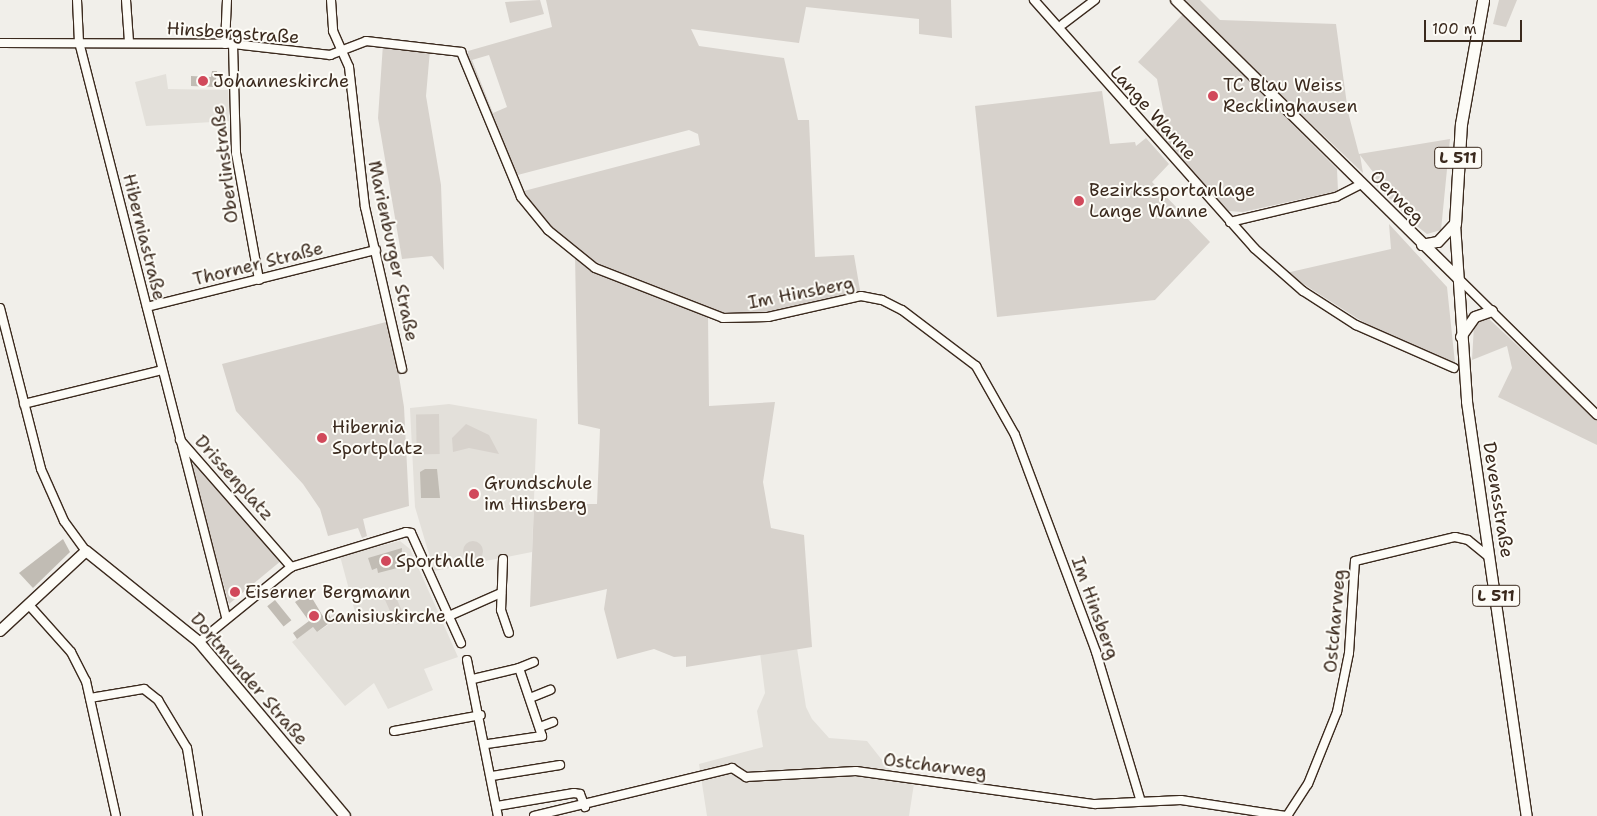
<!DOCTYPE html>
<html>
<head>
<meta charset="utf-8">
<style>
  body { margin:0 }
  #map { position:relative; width:1597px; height:816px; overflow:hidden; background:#f1efea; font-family:"Shantell Sans",sans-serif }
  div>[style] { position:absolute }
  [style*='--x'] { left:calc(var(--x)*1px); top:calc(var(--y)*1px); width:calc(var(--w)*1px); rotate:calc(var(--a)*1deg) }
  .built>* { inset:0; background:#e3e0da }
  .green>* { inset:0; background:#d7d2cc; transform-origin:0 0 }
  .round { border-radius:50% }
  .building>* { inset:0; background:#c1bcb4; transform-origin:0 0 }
  .roads { filter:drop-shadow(1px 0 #3b2a1e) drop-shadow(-1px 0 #3b2a1e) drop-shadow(0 1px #3b2a1e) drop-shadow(0 -1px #3b2a1e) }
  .minor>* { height:8px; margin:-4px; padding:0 4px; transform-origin:4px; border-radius:4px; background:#fdfcf7 }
  .major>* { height:10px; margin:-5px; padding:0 5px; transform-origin:5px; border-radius:5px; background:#fdfcf7 }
  .highway>* { height:11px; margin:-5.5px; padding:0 5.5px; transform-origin:5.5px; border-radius:5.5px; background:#fdfcf7 }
  .dots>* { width:14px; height:14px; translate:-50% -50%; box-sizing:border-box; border:2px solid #fdfcf7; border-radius:50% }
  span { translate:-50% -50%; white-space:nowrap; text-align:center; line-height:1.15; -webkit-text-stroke:4px #fdfcf7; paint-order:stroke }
  .shield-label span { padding:1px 4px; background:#fdfcf7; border:1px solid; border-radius:4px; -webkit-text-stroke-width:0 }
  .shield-label { font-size:16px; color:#3b2a1e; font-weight:700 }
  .street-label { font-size:18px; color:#3b2a1e }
  .poi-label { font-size:18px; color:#3b2a1e }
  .left { translate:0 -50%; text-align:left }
  .scale { position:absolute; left:1424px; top:20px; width:98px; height:22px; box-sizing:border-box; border:2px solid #3b2a1e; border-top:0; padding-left:6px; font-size:15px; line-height:18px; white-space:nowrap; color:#3b2a1e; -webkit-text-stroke:4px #fdfcf7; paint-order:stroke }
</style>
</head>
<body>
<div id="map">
  <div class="built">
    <i style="clip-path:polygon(166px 74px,168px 89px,228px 90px,229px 121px,146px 126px,135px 82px)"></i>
    <i style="clip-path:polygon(449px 404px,537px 419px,532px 552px,434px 571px,415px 507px,410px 408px)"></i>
    <i style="clip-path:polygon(400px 541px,410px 549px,458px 657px,424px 669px,433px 690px,388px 709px,374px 683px,345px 706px,292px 642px,313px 627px,317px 632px,328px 625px,333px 611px,343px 618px,355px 612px,340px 556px)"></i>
    <i style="clip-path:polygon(797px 648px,806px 707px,812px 719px,829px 738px,867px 741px,893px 774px,915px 777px,909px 816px,707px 816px,699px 764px,763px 747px,757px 711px,765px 693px,760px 653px)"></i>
  </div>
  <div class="green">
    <i style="clip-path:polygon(540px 0,544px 14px,510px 23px,505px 2px)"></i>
    <i style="clip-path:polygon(evenodd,546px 0,951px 0,952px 38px,919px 34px,919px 19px,806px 7px,799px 43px,691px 29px,699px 46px,784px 58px,798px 120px,809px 120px,815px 257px,854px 255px,861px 296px,788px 313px,708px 315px,709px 406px,775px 402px,763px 482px,771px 528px,804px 535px,812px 647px,686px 667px,686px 656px,674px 657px,654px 649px,617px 659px,604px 609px,607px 589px,530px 607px,534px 504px,597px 504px,600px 429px,578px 424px,575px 254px,548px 230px,520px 192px,700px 145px,698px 134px,689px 130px,510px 177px,466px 61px,468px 51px,552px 27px,546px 0,489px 55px,507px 107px,493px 113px,472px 60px,489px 55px)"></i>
    <i style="clip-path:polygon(1181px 0,1200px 0,1220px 20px,1336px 24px,1348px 112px,1359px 154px,1450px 139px,1441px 230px,1427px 234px,1418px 227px,1370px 179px,1373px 172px,1360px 155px,1363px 173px)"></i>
    <i style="clip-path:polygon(1499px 0,1517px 0,1506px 27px,1493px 24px)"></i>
    <i style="clip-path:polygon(1183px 14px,1337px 169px,1338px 191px,1243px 212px,1228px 211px,1151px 126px,1164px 114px,1157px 79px,1138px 62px)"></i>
    <i style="clip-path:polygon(383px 44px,430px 50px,426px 96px,441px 185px,444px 270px,432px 256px,402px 259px,378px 118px)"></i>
    <i style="clip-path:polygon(1102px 91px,1110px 144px,1135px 142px,1136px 146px,1146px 138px,1169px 164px,1152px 182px,1210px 242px,1155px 300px,997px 317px,975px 106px)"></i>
    <i style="clip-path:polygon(1389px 224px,1447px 287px,1455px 363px,1374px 329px,1286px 273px,1391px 249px)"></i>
    <i style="clip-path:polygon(1487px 317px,1597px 420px,1597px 445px,1498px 397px,1512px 368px,1507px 346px,1472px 360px,1474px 325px)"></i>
    <i style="clip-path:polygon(390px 321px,404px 407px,409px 506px,363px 519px,367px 536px,362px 538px,358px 528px,328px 536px,320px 509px,303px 484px,236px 411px,222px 364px)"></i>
    <i style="left:439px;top:414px;width:40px;height:23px;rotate:89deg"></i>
    <i style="clip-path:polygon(466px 424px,489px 435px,499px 454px,469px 448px,453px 452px,452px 438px)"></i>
    <i style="clip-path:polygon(195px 462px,282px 560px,229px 604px,191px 468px)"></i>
    <i class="round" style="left:463px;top:541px;width:20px;height:20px"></i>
    <i style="left:394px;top:593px;width:30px;height:11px;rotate:66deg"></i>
  </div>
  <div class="building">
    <i style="clip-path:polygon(212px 71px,217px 71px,215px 87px,191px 86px,191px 76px,211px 77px)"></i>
    <i style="clip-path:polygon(425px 469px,437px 469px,440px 498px,421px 498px,420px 472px)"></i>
    <i style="clip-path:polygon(63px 539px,70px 552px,33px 588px,19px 573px)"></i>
    <i style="clip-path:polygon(402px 548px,401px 567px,378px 573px,377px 568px,372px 570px,368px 558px)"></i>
    <i style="clip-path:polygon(309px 593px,324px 618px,329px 614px,332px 621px,317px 632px,313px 627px,297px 639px,293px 633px,309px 621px,295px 602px)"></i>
    <i style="left:275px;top:600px;width:26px;height:10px;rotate:51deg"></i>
  </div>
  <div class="roads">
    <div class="minor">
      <i style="--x:77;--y:0;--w:42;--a:87.3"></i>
      <i style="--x:79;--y:42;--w:593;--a:75.66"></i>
      <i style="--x:126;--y:0;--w:42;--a:85.9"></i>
      <i style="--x:331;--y:0;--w:31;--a:86"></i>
      <i style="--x:333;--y:31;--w:39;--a:66"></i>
      <i style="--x:349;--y:67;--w:141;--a:83.5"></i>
      <i style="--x:365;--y:207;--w:166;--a:77.1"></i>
      <i style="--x:1034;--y:0;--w:332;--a:48.4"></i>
      <i style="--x:1254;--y:248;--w:65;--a:41.3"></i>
      <i style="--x:1303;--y:291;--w:63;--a:32.7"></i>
      <i style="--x:1356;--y:325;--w:107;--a:23.7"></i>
      <i style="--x:1063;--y:24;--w:40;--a:-37"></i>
      <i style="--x:0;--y:43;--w:233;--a:0.2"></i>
      <i style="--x:233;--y:44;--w:98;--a:6.5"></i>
      <i style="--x:330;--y:55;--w:39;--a:-21"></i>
      <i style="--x:366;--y:41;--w:96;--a:6.6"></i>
      <i style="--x:461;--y:52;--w:157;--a:67.5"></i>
      <i style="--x:521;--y:197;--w:43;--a:50.7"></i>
      <i style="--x:548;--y:230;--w:60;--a:39"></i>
      <i style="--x:595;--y:268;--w:137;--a:21.3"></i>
      <i style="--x:723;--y:318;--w:45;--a:-1.3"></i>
      <i style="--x:768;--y:317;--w:95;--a:-12.7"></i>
      <i style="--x:861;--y:296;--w:21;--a:11"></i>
      <i style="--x:882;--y:300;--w:22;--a:27"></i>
      <i style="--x:902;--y:310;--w:93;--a:37.1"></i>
      <i style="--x:976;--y:366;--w:79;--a:60.5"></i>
      <i style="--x:1015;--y:435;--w:232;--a:69.5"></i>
      <i style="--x:1096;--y:652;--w:153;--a:73.3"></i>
      <i style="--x:225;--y:44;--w:44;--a:-87.4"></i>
      <i style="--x:233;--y:44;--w:109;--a:88.4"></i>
      <i style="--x:236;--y:153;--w:129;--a:79.7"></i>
      <i style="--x:1230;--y:222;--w:109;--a:-13.3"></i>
      <i style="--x:1336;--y:197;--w:28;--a:-27"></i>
      <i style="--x:1458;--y:278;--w:195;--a:44.6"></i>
      <i style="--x:147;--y:307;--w:236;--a:-14"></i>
      <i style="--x:0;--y:308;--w:166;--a:75.7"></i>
      <i style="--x:41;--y:469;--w:57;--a:66.1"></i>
      <i style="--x:64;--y:521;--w:37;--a:54"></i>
      <i style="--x:24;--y:404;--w:142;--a:-13.8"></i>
      <i style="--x:180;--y:440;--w:169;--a:48.8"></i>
      <i style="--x:503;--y:559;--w:51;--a:92.2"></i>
      <i style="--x:501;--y:610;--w:24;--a:71"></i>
      <i style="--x:29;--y:605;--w:63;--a:48.2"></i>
      <i style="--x:71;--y:652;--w:33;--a:63"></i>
      <i style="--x:86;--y:681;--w:138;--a:77.5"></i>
      <i style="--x:449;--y:616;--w:57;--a:-23.9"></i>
      <i style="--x:199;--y:642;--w:119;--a:-39.2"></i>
      <i style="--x:291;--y:567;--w:120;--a:-16.9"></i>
      <i style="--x:406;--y:532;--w:5;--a:11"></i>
      <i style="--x:411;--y:533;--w:121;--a:65.6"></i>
      <i style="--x:467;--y:660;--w:159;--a:78.8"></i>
      <i style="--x:519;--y:668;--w:16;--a:-22"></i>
      <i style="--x:473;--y:679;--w:47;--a:-13.4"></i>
      <i style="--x:519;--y:668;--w:72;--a:71.3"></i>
      <i style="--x:542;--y:736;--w:56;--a:171.7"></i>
      <i style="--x:90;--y:698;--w:55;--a:-9.5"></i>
      <i style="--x:144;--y:689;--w:18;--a:38"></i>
      <i style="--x:158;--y:700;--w:56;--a:58.9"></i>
      <i style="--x:187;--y:748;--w:69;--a:80.8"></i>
      <i style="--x:530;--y:698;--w:22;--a:-22"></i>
      <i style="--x:540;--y:727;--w:14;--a:-21"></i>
      <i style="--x:394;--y:731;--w:88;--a:-10.4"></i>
      <i style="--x:492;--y:776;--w:69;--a:-9.2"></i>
      <i style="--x:497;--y:806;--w:78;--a:-9.6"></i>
      <i style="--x:574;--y:793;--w:6;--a:9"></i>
      <i style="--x:580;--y:794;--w:14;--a:69"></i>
      <i style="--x:534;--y:816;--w:204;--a:-13.6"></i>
      <i style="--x:732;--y:768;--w:17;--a:33"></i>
      <i style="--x:746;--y:777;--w:110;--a:-3.1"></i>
      <i style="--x:856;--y:771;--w:241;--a:7.9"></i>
      <i style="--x:1095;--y:804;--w:86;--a:-2.7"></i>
      <i style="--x:1181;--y:800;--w:106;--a:8.7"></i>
      <i style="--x:1287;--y:816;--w:38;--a:-57"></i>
      <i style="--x:1308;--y:784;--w:78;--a:-68.1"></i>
      <i style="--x:1337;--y:712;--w:60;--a:-78.5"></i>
      <i style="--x:1349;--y:653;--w:92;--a:-86.3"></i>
      <i style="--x:1355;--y:561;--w:103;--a:-13.5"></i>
      <i style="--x:1455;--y:537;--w:13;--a:13"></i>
      <i style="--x:1468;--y:540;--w:28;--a:39"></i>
    </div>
    <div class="major">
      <i style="--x:1176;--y:0;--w:395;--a:44.6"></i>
      <i style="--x:1455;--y:224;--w:178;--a:86.1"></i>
      <i style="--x:1467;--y:402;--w:418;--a:81.8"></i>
      <i style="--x:1422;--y:245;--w:16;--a:-11"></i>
      <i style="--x:1438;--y:242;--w:25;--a:-47"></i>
      <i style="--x:1461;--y:337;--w:24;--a:-55"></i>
      <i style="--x:1475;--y:317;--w:18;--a:-19"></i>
      <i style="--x:0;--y:631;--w:117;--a:-42.9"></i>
      <i style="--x:86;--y:551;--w:145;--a:38.8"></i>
      <i style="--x:199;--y:642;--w:227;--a:50"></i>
    </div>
    <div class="highway">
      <i style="--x:1455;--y:224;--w:100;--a:-86.6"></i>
      <i style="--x:1461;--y:124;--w:126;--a:-79.9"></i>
    </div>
  </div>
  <div class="dots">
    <i style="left:203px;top:81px;background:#d1495b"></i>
    <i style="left:1213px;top:96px;background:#d1495b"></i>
    <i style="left:1079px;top:201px;background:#d1495b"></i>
    <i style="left:322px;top:438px;background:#d1495b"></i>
    <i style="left:474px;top:494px;background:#d1495b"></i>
    <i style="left:386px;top:561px;background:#d1495b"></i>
    <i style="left:235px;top:592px;background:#d1495b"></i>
    <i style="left:314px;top:616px;background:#d1495b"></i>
  </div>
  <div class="shield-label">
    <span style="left:1458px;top:158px">L 511</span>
    <span style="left:1496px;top:596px">L 511</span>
  </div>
  <div class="street-label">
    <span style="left:233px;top:33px;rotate:4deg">Hinsbergstraße</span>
    <span style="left:1153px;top:113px;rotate:48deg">Lange Wanne</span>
    <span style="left:225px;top:164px;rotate:-97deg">Oberlinstraße</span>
    <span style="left:1397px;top:197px;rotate:45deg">Oerweg</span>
    <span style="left:144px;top:237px;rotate:76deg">Hiberniastraße</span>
    <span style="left:393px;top:251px;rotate:78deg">Marienburger Straße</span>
    <span style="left:258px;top:264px;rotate:-14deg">Thorner Straße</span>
    <span style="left:801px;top:293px;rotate:-11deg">Im Hinsberg</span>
    <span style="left:234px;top:478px;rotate:48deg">Drissenplatz</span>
    <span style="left:1498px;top:500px;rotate:81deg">Devensstraße</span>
    <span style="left:1095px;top:608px;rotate:70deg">Im Hinsberg</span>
    <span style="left:1335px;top:621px;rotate:-85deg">Ostcharweg</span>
    <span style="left:249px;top:679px;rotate:49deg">Dortmunder Straße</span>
    <span style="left:935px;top:766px;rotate:7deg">Ostcharweg</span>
  </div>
  <div class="poi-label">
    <span class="left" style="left:213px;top:81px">Johanneskirche</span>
    <span class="left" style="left:1223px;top:96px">TC Blau Weiss<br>Recklinghausen</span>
    <span class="left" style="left:1089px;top:201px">Bezirkssportanlage<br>Lange Wanne</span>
    <span class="left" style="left:332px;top:438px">Hibernia<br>Sportplatz</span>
    <span class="left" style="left:484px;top:494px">Grundschule<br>im Hinsberg</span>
    <span class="left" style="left:396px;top:561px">Sporthalle</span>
    <span class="left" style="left:245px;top:592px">Eiserner Bergmann</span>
    <span class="left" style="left:324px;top:616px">Canisiuskirche</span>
  </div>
  <div class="scale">100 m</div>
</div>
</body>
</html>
